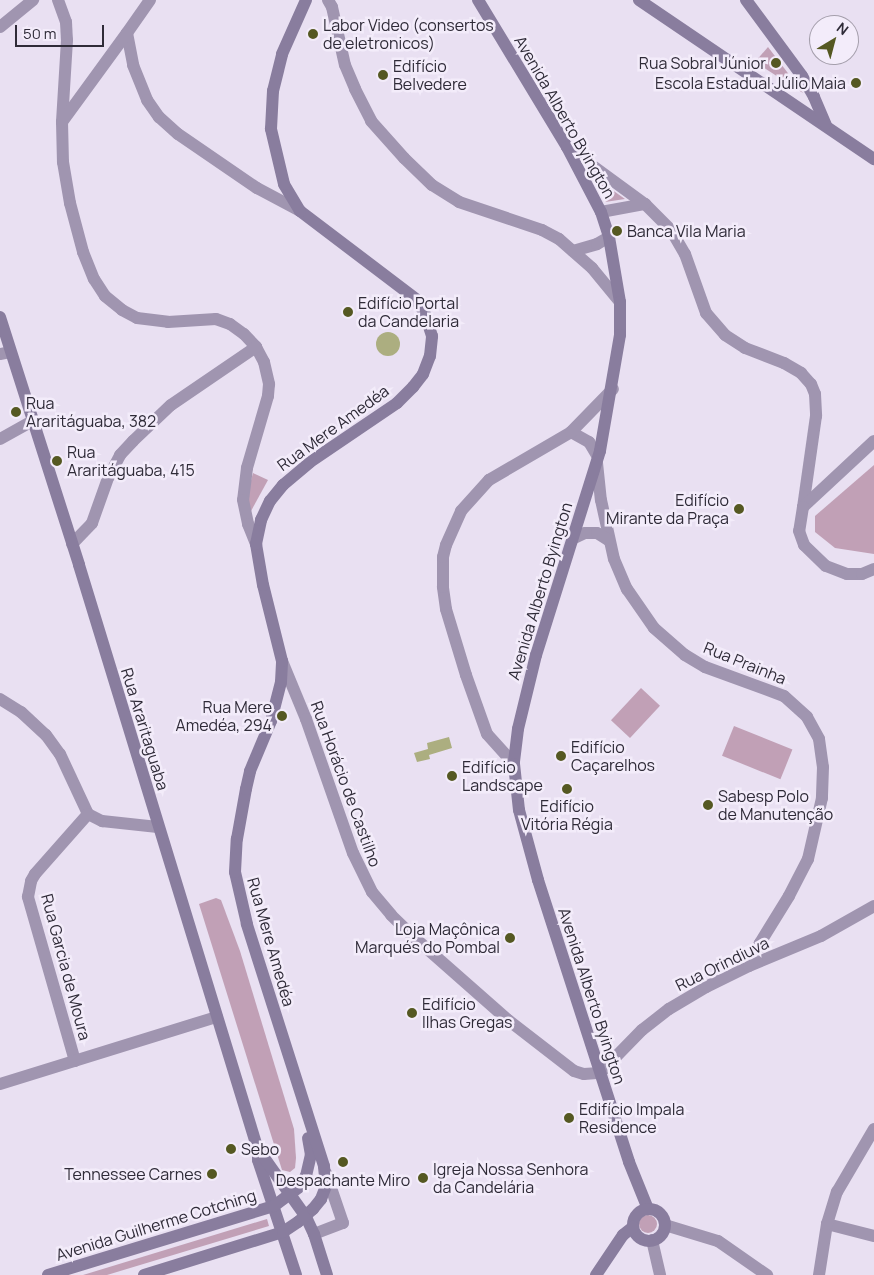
<!DOCTYPE html>
<html>
<head>
<meta charset="utf-8">
<style>
  body { margin:0 }
  #map { position:relative; width:874px; height:1275px; overflow:hidden; background:#e9e0f2; font-family:Manrope,sans-serif }
  div>[style] { position:absolute }
  [style*='--x'] { left:calc(var(--x)*1px); top:calc(var(--y)*1px); width:calc(var(--w)*1px); rotate:calc(var(--a)*1deg) }
  .green>* { inset:0; background:#c1a0b6; transform-origin:0 0 }
  .round { border-radius:50% }
  .water>* { inset:0; background:#acae80 }
  .street>* { height:12px; margin:-6px; padding:0 6px; transform-origin:6px; border-radius:6px; background:#a095b0 }
  .secondary>* { height:12px; margin:-6px; padding:0 6px; transform-origin:6px; border-radius:6px; background:#897d9e }
  .secondary>.ring { margin:-6px; padding:0; box-sizing:content-box; background:none; border:12px solid #897d9e; border-radius:50% }
  .dots>* { width:14px; height:14px; translate:-50% -50%; box-sizing:border-box; border:2px solid #f3ecfa; border-radius:50% }
  span { translate:-50% -50%; white-space:nowrap; text-align:center; line-height:1.15; -webkit-text-stroke:5px #f3ecfa; paint-order:stroke }
  .poi-label { font-size:16px; color:#2f2b38 }
  .left { translate:0 -50%; text-align:left }
  .right { translate:-100% -50%; text-align:right }
  .street-label { font-size:16px; color:#2f2b38 }
  .north { position:absolute; left:809px; top:15px; width:50px; height:50px; box-sizing:border-box; background:#f3ecfa; border:1px solid #a59fac; border-radius:50%; rotate:37deg; font-size:14px; font-weight:700; line-height:20px; text-align:center; color:#2f2b38 }
  .north::after { content:''; display:block; margin:auto; width:18px; height:22px; background:#555822; clip-path:polygon(50% 0,100% 100%,50% 72%,0 100%) }
  .scale { position:absolute; left:15px; top:25px; width:89px; height:22px; box-sizing:border-box; border:2px solid #2f2b38; border-top:0; padding-left:6px; font-size:15px; line-height:18px; white-space:nowrap; color:#2f2b38; -webkit-text-stroke:4px #f3ecfa; paint-order:stroke }
</style>
</head>
<body>
<div id="map">
  <div class="green">
    <i style="clip-path:polygon(768px 47px,781px 64px,803px 93px,755px 62px)"></i>
    <i style="clip-path:polygon(594px 177px,625px 199px,605px 202px)"></i>
    <i style="clip-path:polygon(874px 465px,874px 554px,835px 548px,815px 532px,815px 516px)"></i>
    <i style="clip-path:polygon(253px 473px,268px 480px,251px 511px,246px 499px)"></i>
    <i style="left:641px;top:688px;width:26px;height:44px;rotate:43deg"></i>
    <i style="left:734px;top:726px;width:63px;height:32px;rotate:22deg"></i>
    <i style="clip-path:polygon(216px 898px,221px 900px,240px 951px,294px 1129px,296px 1158px,295px 1168px,290px 1172px,282px 1170px,199px 904px)"></i>
    <i class="round" style="left:639px;top:1215px;width:18px;height:18px"></i>
    <i style="clip-path:polygon(267px 1219px,269px 1226px,107px 1275px,83px 1275px)"></i>
  </div>
  <div class="water">
    <i class="round" style="left:376px;top:332px;width:24px;height:24px"></i>
    <i style="clip-path:polygon(449px 737px,452px 748px,429px 755px,430px 759px,417px 762px,414px 753px,428px 749px,427px 743px)"></i>
  </div>
  <div class="street">
    <i style="--x:58;--y:0;--w:23;--a:70"></i>
    <i style="--x:66;--y:22;--w:18;--a:87"></i>
    <i style="--x:67;--y:40;--w:82;--a:93.5"></i>
    <i style="--x:62;--y:122;--w:40;--a:88.6"></i>
    <i style="--x:63;--y:162;--w:42;--a:80.3"></i>
    <i style="--x:70;--y:203;--w:51;--a:75.1"></i>
    <i style="--x:83;--y:252;--w:29;--a:68"></i>
    <i style="--x:94;--y:279;--w:20;--a:57"></i>
    <i style="--x:105;--y:296;--w:22;--a:39"></i>
    <i style="--x:122;--y:310;--w:17;--a:28"></i>
    <i style="--x:137;--y:318;--w:31;--a:7"></i>
    <i style="--x:168;--y:322;--w:48;--a:-3.6"></i>
    <i style="--x:216;--y:319;--w:15;--a:20"></i>
    <i style="--x:230;--y:324;--w:17;--a:36"></i>
    <i style="--x:244;--y:334;--w:18;--a:47"></i>
    <i style="--x:256;--y:347;--w:17;--a:62"></i>
    <i style="--x:264;--y:362;--w:23;--a:77"></i>
    <i style="--x:269;--y:384;--w:12;--a:95"></i>
    <i style="--x:268;--y:396;--w:75;--a:106.3"></i>
    <i style="--x:247;--y:468;--w:32;--a:97"></i>
    <i style="--x:243;--y:500;--w:25;--a:78"></i>
    <i style="--x:248;--y:524;--w:22;--a:68"></i>
    <i style="--x:150;--y:0;--w:40;--a:124.9"></i>
    <i style="--x:127;--y:33;--w:33;--a:79"></i>
    <i style="--x:133;--y:65;--w:38;--a:68"></i>
    <i style="--x:147;--y:100;--w:21;--a:55"></i>
    <i style="--x:159;--y:117;--w:25;--a:42"></i>
    <i style="--x:178;--y:134;--w:96;--a:34.4"></i>
    <i style="--x:257;--y:188;--w:49;--a:28.1"></i>
    <i style="--x:328;--y:0;--w:8;--a:60"></i>
    <i style="--x:332;--y:7;--w:59;--a:77.4"></i>
    <i style="--x:345;--y:65;--w:26;--a:67"></i>
    <i style="--x:355;--y:89;--w:36;--a:63"></i>
    <i style="--x:371;--y:121;--w:50;--a:48.3"></i>
    <i style="--x:404;--y:158;--w:39;--a:44"></i>
    <i style="--x:432;--y:185;--w:32;--a:32"></i>
    <i style="--x:459;--y:202;--w:88;--a:18.6"></i>
    <i style="--x:542;--y:230;--w:19;--a:28"></i>
    <i style="--x:559;--y:239;--w:44;--a:41.3"></i>
    <i style="--x:592;--y:268;--w:44;--a:50.5"></i>
    <i style="--x:0;--y:27;--w:43;--a:-39.3"></i>
    <i style="--x:62;--y:122;--w:110;--a:-53.9"></i>
    <i style="--x:567;--y:147;--w:97;--a:36.2"></i>
    <i style="--x:645;--y:204;--w:37;--a:45"></i>
    <i style="--x:671;--y:230;--w:28;--a:60"></i>
    <i style="--x:685;--y:254;--w:63;--a:70.4"></i>
    <i style="--x:706;--y:313;--w:29;--a:49"></i>
    <i style="--x:725;--y:335;--w:24;--a:33"></i>
    <i style="--x:745;--y:348;--w:42;--a:21"></i>
    <i style="--x:784;--y:363;--w:20;--a:30"></i>
    <i style="--x:801;--y:373;--w:15;--a:48"></i>
    <i style="--x:811;--y:384;--w:11;--a:68"></i>
    <i style="--x:815;--y:394;--w:22;--a:87"></i>
    <i style="--x:816;--y:416;--w:92;--a:98.1"></i>
    <i style="--x:601;--y:212;--w:45;--a:-10.3"></i>
    <i style="--x:573;--y:251;--w:25;--a:-16"></i>
    <i style="--x:597;--y:244;--w:14;--a:-30"></i>
    <i style="--x:0;--y:354;--w:10;--a:-11"></i>
    <i style="--x:571;--y:432;--w:21;--a:29"></i>
    <i style="--x:589;--y:442;--w:17;--a:59"></i>
    <i style="--x:0;--y:439;--w:37;--a:-29"></i>
    <i style="--x:874;--y:441;--w:97;--a:137.1"></i>
    <i style="--x:803;--y:507;--w:24;--a:99"></i>
    <i style="--x:799;--y:531;--w:15;--a:70"></i>
    <i style="--x:804;--y:545;--w:30;--a:44"></i>
    <i style="--x:826;--y:566;--w:22;--a:21"></i>
    <i style="--x:847;--y:574;--w:15;--a:0"></i>
    <i style="--x:862;--y:574;--w:13;--a:-23"></i>
    <i style="--x:597;--y:463;--w:37;--a:84"></i>
    <i style="--x:601;--y:500;--w:60;--a:77.6"></i>
    <i style="--x:614;--y:559;--w:33;--a:67"></i>
    <i style="--x:627;--y:589;--w:47;--a:55.3"></i>
    <i style="--x:654;--y:628;--w:41;--a:41.1"></i>
    <i style="--x:685;--y:655;--w:23;--a:31"></i>
    <i style="--x:705;--y:667;--w:84;--a:20.2"></i>
    <i style="--x:784;--y:696;--w:31;--a:42"></i>
    <i style="--x:807;--y:717;--w:25;--a:61"></i>
    <i style="--x:819;--y:739;--w:28;--a:82"></i>
    <i style="--x:823;--y:767;--w:31;--a:92"></i>
    <i style="--x:822;--y:798;--w:63;--a:102.9"></i>
    <i style="--x:808;--y:859;--w:42;--a:117.2"></i>
    <i style="--x:789;--y:896;--w:55;--a:121.7"></i>
    <i style="--x:760;--y:943;--w:25;--a:116"></i>
    <i style="--x:572;--y:539;--w:14;--a:-25"></i>
    <i style="--x:585;--y:533;--w:12;--a:0"></i>
    <i style="--x:597;--y:533;--w:13;--a:32"></i>
    <i style="--x:72;--y:544;--w:29;--a:-46"></i>
    <i style="--x:92;--y:523;--w:48;--a:-70.4"></i>
    <i style="--x:108;--y:478;--w:26;--a:-62"></i>
    <i style="--x:120;--y:455;--w:19;--a:-47"></i>
    <i style="--x:133;--y:441;--w:52;--a:-43.5"></i>
    <i style="--x:171;--y:405;--w:103;--a:-34.3"></i>
    <i style="--x:282;--y:661;--w:63;--a:67.5"></i>
    <i style="--x:306;--y:719;--w:142;--a:70.7"></i>
    <i style="--x:353;--y:853;--w:43;--a:64"></i>
    <i style="--x:372;--y:892;--w:30;--a:50"></i>
    <i style="--x:391;--y:915;--w:35;--a:44"></i>
    <i style="--x:416;--y:939;--w:123;--a:41.4"></i>
    <i style="--x:508;--y:1020;--w:83;--a:37.7"></i>
    <i style="--x:574;--y:1071;--w:10;--a:17"></i>
    <i style="--x:584;--y:1074;--w:16;--a:-4"></i>
    <i style="--x:600;--y:1073;--w:60;--a:-45.7"></i>
    <i style="--x:642;--y:1030;--w:34;--a:-38"></i>
    <i style="--x:669;--y:1009;--w:43;--a:-30.7"></i>
    <i style="--x:706;--y:987;--w:48;--a:-26"></i>
    <i style="--x:749;--y:966;--w:78;--a:-22.6"></i>
    <i style="--x:821;--y:936;--w:61;--a:-29.5"></i>
    <i style="--x:0;--y:699;--w:25;--a:32"></i>
    <i style="--x:21;--y:712;--w:34;--a:43"></i>
    <i style="--x:46;--y:735;--w:24;--a:54"></i>
    <i style="--x:60;--y:754;--w:66;--a:65"></i>
    <i style="--x:88;--y:814;--w:16;--a:27"></i>
    <i style="--x:102;--y:821;--w:56;--a:6.1"></i>
    <i style="--x:514;--y:764;--w:40;--a:-132"></i>
    <i style="--x:487;--y:734;--w:63;--a:-109.6"></i>
    <i style="--x:466;--y:675;--w:69;--a:-106.9"></i>
    <i style="--x:446;--y:609;--w:22;--a:-98"></i>
    <i style="--x:443;--y:587;--w:30;--a:-90"></i>
    <i style="--x:443;--y:557;--w:12;--a:-76"></i>
    <i style="--x:446;--y:545;--w:37;--a:-66"></i>
    <i style="--x:461;--y:511;--w:42;--a:-47.9"></i>
    <i style="--x:489;--y:480;--w:95;--a:-30.3"></i>
    <i style="--x:571;--y:432;--w:60;--a:-45.7"></i>
    <i style="--x:75;--y:1061;--w:171;--a:-106"></i>
    <i style="--x:28;--y:897;--w:16;--a:-79"></i>
    <i style="--x:31;--y:881;--w:8;--a:-60"></i>
    <i style="--x:35;--y:874;--w:80;--a:-48.5"></i>
    <i style="--x:0;--y:1084;--w:227;--a:-17.2"></i>
    <i style="--x:827;--y:1224;--w:49;--a:14.3"></i>
    <i style="--x:665;--y:1225;--w:55;--a:16.8"></i>
    <i style="--x:718;--y:1241;--w:60;--a:34.8"></i>
    <i style="--x:314;--y:1234;--w:31;--a:-21"></i>
    <i style="--x:343;--y:1223;--w:53;--a:-108.8"></i>
    <i style="--x:652;--y:1240;--w:36;--a:77"></i>
    <i style="--x:819;--y:1275;--w:52;--a:-81.1"></i>
    <i style="--x:827;--y:1224;--w:34;--a:-73"></i>
    <i style="--x:837;--y:1192;--w:73;--a:-59.6"></i>
  </div>
  <div class="secondary">
    <i style="--x:478;--y:0;--w:172;--a:58.8"></i>
    <i style="--x:567;--y:147;--w:73;--a:62.4"></i>
    <i style="--x:601;--y:212;--w:26;--a:72"></i>
    <i style="--x:609;--y:237;--w:66;--a:80.4"></i>
    <i style="--x:620;--y:302;--w:33;--a:90"></i>
    <i style="--x:620;--y:335;--w:118;--a:99.8"></i>
    <i style="--x:600;--y:451;--w:214;--a:107.4"></i>
    <i style="--x:536;--y:655;--w:76;--a:103.7"></i>
    <i style="--x:518;--y:729;--w:35;--a:97"></i>
    <i style="--x:514;--y:764;--w:46;--a:83.8"></i>
    <i style="--x:519;--y:810;--w:73;--a:74.8"></i>
    <i style="--x:538;--y:880;--w:296;--a:72.1"></i>
    <i style="--x:629;--y:1162;--w:51;--a:68"></i>
    <i style="--x:639;--y:0;--w:284;--a:34.1"></i>
    <i style="--x:746;--y:0;--w:94;--a:53.6"></i>
    <i style="--x:802;--y:76;--w:24;--a:60"></i>
    <i style="--x:814;--y:97;--w:30;--a:67"></i>
    <i style="--x:0;--y:317;--w:260;--a:72.3"></i>
    <i style="--x:79;--y:565;--w:612;--a:72.99"></i>
    <i style="--x:258;--y:1150;--w:10;--a:90"></i>
    <i style="--x:258;--y:1160;--w:121;--a:71.7"></i>
    <i style="--x:260;--y:1152;--w:80;--a:54.7"></i>
    <i style="--x:306;--y:1217;--w:19;--a:65"></i>
    <i style="--x:314;--y:1234;--w:43;--a:72.4"></i>
    <i class="ring" style="left:633px;top:1209px;width:20px;height:20px"></i>
    <i style="--x:48;--y:1275;--w:236;--a:-17"></i>
    <i style="--x:274;--y:1206;--w:31;--a:-37"></i>
    <i style="--x:299;--y:1187;--w:13;--a:-58"></i>
    <i style="--x:306;--y:1176;--w:22;--a:-77"></i>
    <i style="--x:311;--y:1155;--w:17;--a:-100"></i>
    <i style="--x:144;--y:1275;--w:145;--a:-17.2"></i>
    <i style="--x:283;--y:1232;--w:18;--a:-34"></i>
    <i style="--x:298;--y:1222;--w:20;--a:-41"></i>
    <i style="--x:313;--y:1209;--w:13;--a:-51"></i>
    <i style="--x:321;--y:1199;--w:14;--a:-69"></i>
    <i style="--x:326;--y:1186;--w:20;--a:-96"></i>
    <i style="--x:324;--y:1166;--w:254;--a:-107.7"></i>
    <i style="--x:247;--y:924;--w:53;--a:-103"></i>
    <i style="--x:235;--y:872;--w:33;--a:-87"></i>
    <i style="--x:237;--y:839;--w:51;--a:-79.8"></i>
    <i style="--x:246;--y:789;--w:18;--a:-77"></i>
    <i style="--x:250;--y:771;--w:54;--a:-67.2"></i>
    <i style="--x:271;--y:721;--w:40;--a:-75.6"></i>
    <i style="--x:281;--y:682;--w:21;--a:-87"></i>
    <i style="--x:282;--y:661;--w:78;--a:-104"></i>
    <i style="--x:263;--y:585;--w:42;--a:-99.7"></i>
    <i style="--x:256;--y:544;--w:25;--a:-78"></i>
    <i style="--x:261;--y:520;--w:21;--a:-65"></i>
    <i style="--x:270;--y:501;--w:21;--a:-51"></i>
    <i style="--x:283;--y:485;--w:35;--a:-40"></i>
    <i style="--x:310;--y:462;--w:105;--a:-34.1"></i>
    <i style="--x:397;--y:403;--w:23;--a:-45"></i>
    <i style="--x:413;--y:387;--w:16;--a:-52"></i>
    <i style="--x:423;--y:374;--w:19;--a:-69"></i>
    <i style="--x:430;--y:356;--w:20;--a:-84"></i>
    <i style="--x:432;--y:336;--w:25;--a:-108"></i>
    <i style="--x:424;--y:312;--w:15;--a:-122"></i>
    <i style="--x:416;--y:299;--w:146;--a:-142.8"></i>
    <i style="--x:300;--y:211;--w:31;--a:-121"></i>
    <i style="--x:284;--y:184;--w:57;--a:-103.3"></i>
    <i style="--x:271;--y:129;--w:38;--a:-87"></i>
    <i style="--x:273;--y:91;--w:38;--a:-76"></i>
    <i style="--x:282;--y:54;--w:59;--a:-66"></i>
    <i style="--x:596;--y:1275;--w:48;--a:-56"></i>
    <i style="--x:623;--y:1235;--w:13;--a:-39"></i>
  </div>
  <div class="dots">
    <i style="left:313px;top:34px;background:#555822"></i>
    <i style="left:776px;top:63px;background:#555822"></i>
    <i style="left:383px;top:75px;background:#555822"></i>
    <i style="left:856px;top:83px;background:#555822"></i>
    <i style="left:617px;top:231px;background:#555822"></i>
    <i style="left:348px;top:312px;background:#555822"></i>
    <i style="left:16px;top:412px;background:#555822"></i>
    <i style="left:57px;top:461px;background:#555822"></i>
    <i style="left:739px;top:509px;background:#555822"></i>
    <i style="left:282px;top:716px;background:#555822"></i>
    <i style="left:561px;top:756px;background:#555822"></i>
    <i style="left:452px;top:776px;background:#555822"></i>
    <i style="left:567px;top:789px;background:#555822"></i>
    <i style="left:708px;top:805px;background:#555822"></i>
    <i style="left:510px;top:938px;background:#555822"></i>
    <i style="left:412px;top:1013px;background:#555822"></i>
    <i style="left:569px;top:1118px;background:#555822"></i>
    <i style="left:231px;top:1149px;background:#555822"></i>
    <i style="left:343px;top:1162px;background:#555822"></i>
    <i style="left:212px;top:1174px;background:#555822"></i>
    <i style="left:423px;top:1178px;background:#555822"></i>
  </div>
  <div class="poi-label">
    <span class="left" style="left:323px;top:34px">Labor Video (consertos<br>de eletronicos)</span>
    <span class="right" style="left:766px;top:63px">Rua Sobral Júnior</span>
    <span class="left" style="left:393px;top:75px">Edifício<br>Belvedere</span>
    <span class="right" style="left:846px;top:83px">Escola Estadual Júlio Maia</span>
    <span class="left" style="left:627px;top:231px">Banca Vila Maria</span>
    <span class="left" style="left:358px;top:312px">Edifício Portal<br>da Candelaria</span>
    <span class="left" style="left:26px;top:412px">Rua<br>Araritáguaba, 382</span>
    <span class="left" style="left:67px;top:461px">Rua<br>Araritáguaba, 415</span>
    <span class="right" style="left:729px;top:509px">Edifício<br>Mirante da Praça</span>
    <span class="right" style="left:272px;top:716px">Rua Mere<br>Amedéa, 294</span>
    <span class="left" style="left:571px;top:756px">Edifício<br>Caçarelhos</span>
    <span class="left" style="left:462px;top:776px">Edifício<br>Landscape</span>
    <span class="left" style="left:718px;top:805px">Sabesp Polo<br>de Manutenção</span>
    <span style="left:567px;top:815px">Edifício<br>Vitória Régia</span>
    <span class="right" style="left:500px;top:938px">Loja Maçônica<br>Marqués do Pombal</span>
    <span class="left" style="left:422px;top:1013px">Edifício<br>Ilhas Gregas</span>
    <span class="left" style="left:579px;top:1118px">Edifício Impala<br>Residence</span>
    <span class="left" style="left:241px;top:1149px">Sebo</span>
    <span class="left" style="left:433px;top:1178px">Igreja Nossa Senhora<br>da Candelária</span>
    <span class="right" style="left:202px;top:1174px">Tennessee Carnes</span>
    <span style="left:343px;top:1180px">Despachante Miro</span>
  </div>
  <div class="street-label">
    <span style="left:565px;top:117px;rotate:60deg">Avenida Alberto Byington</span>
    <span style="left:333px;top:428px;rotate:-36deg">Rua Mere Amedéa</span>
    <span style="left:540px;top:591px;rotate:-73deg">Avenida Alberto Byington</span>
    <span style="left:745px;top:663px;rotate:22deg">Rua Prainha</span>
    <span style="left:145px;top:729px;rotate:73deg">Rua Araritaguaba</span>
    <span style="left:346px;top:784px;rotate:70deg">Rua Horácio de Castilho</span>
    <span style="left:271px;top:942px;rotate:74deg">Rua Mere Amedéa</span>
    <span style="left:722px;top:964px;rotate:-26deg">Rua Orindiuva</span>
    <span style="left:66px;top:967px;rotate:75deg">Rua Garcia de Moura</span>
    <span style="left:592px;top:996px;rotate:72deg">Avenida Alberto Byington</span>
    <span style="left:156px;top:1225px;rotate:-17deg">Avenida Guilherme Cotching</span>
  </div>
  <div class="north">N</div>
  <div class="scale">50 m</div>
</div>
</body>
</html>
